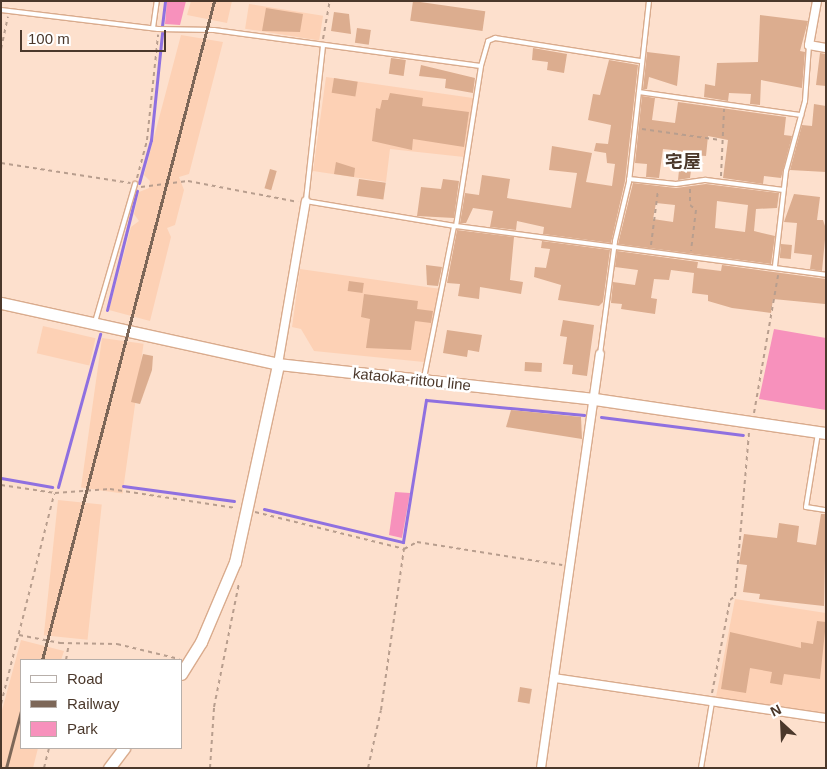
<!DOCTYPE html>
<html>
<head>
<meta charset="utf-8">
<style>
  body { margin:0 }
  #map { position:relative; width:827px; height:769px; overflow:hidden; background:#fde0cd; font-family:Helvetica,"Noto Sans JP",sans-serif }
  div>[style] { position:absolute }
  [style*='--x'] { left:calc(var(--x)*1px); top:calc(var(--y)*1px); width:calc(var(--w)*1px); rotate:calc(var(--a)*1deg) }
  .built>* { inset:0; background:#fdd1b5; transform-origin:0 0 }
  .green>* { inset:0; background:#f791bc }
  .stream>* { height:3px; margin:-1.5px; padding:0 1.5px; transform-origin:1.5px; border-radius:1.5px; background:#8f70e0 }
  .building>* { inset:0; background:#dcad8f; transform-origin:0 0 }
  .path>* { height:2px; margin-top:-1px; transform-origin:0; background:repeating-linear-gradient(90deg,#b89e8e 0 4px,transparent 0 8px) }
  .roads { filter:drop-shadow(1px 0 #d9ab8d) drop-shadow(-1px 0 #d9ab8d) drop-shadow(0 1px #d9ab8d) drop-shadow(0 -1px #d9ab8d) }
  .lane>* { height:4px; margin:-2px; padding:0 2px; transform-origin:2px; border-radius:2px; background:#fff }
  .street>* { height:8px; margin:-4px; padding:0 4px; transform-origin:4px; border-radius:4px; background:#fff }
  .secondary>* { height:11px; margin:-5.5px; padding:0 5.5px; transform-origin:5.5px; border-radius:5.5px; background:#fff }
  .rail>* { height:3px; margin:-1.5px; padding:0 1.5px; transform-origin:1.5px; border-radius:1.5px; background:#7d6758 }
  span { translate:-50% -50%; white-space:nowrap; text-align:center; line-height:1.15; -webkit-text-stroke:5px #fff; paint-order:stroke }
  .street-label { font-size:15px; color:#4b382b }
  .quarter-label { font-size:18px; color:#4b382b; font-weight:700 }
  .frame { position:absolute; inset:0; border:2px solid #4b382b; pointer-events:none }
  .legend { position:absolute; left:20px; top:659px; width:162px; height:90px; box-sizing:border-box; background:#fff; border:1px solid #b7afaa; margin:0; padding:6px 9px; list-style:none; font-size:15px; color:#4b382b }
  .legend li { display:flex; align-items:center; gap:10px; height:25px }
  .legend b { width:25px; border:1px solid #b7afaa }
  .north { position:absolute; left:757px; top:699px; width:50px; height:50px; -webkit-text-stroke:4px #fff; paint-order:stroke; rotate:335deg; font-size:14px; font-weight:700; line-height:20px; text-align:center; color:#4b382b }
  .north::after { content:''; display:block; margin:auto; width:18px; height:22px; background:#4b382b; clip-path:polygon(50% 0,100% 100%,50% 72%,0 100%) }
  .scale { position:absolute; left:20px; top:30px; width:146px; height:22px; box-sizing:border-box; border:2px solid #4b382b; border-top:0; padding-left:6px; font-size:15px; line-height:18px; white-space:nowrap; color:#4b382b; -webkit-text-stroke:4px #fff; paint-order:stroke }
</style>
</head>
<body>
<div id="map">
  <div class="built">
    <i style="clip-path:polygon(191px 1px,232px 1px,227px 23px,187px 15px)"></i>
    <i style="left:249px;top:4px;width:75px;height:25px;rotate:9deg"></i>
    <i style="clip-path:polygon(181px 35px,223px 42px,189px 174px,179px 177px,184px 190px,175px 225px,167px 228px,171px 237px,150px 321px,109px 310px,131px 227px,139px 221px,134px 214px,139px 192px,149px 188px,150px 181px,144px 175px)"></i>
    <i style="clip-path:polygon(326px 77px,473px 98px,464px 157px,390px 149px,386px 182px,313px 171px)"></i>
    <i style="clip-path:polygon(300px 269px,441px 289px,424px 362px,314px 351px,301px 329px,292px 327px)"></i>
    <i style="left:43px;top:326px;width:54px;height:28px;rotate:13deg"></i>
    <i style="left:102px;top:338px;width:42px;height:151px;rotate:8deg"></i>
    <i style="left:58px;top:500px;width:44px;height:136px;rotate:6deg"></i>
    <i style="clip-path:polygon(735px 599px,826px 613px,826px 713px,716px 697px)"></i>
    <i style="clip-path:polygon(21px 640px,64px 651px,61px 660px,21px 660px,21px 748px,38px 748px,33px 768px,1px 768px,1px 714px)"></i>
  </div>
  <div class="green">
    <i style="clip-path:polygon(167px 1px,186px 1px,180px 25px,165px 24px)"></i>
    <i style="clip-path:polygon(774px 329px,826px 338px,826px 410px,759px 399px)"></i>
    <i style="clip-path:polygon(395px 492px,410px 493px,402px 538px,389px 535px)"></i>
  </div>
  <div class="stream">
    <i style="--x:162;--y:26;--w:25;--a:-83"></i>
    <i style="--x:139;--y:183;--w:45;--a:-74.4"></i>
    <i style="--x:151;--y:140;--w:108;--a:-84.1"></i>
    <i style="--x:107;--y:310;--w:123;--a:-75.9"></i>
    <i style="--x:601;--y:417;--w:143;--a:7.2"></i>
    <i style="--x:1;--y:478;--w:52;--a:10"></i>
    <i style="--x:123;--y:486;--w:112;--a:7.7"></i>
    <i style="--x:58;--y:487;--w:159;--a:-74.6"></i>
    <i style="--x:264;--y:509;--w:143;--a:13.4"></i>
    <i style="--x:403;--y:542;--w:144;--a:-80.8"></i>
    <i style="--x:426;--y:400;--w:159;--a:5.4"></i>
  </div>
  <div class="building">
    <i style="left:413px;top:1px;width:73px;height:20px;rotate:8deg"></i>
    <i style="clip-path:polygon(266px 8px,303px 14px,300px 32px,262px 31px)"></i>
    <i style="clip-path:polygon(334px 12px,349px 14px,351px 34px,331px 31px)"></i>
    <i style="clip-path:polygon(760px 15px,808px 21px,800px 51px,805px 52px,802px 88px,761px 80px,760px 105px,750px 104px,751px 94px,729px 93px,728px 101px,704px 97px,705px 84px,715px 86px,717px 63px,758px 62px)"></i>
    <i style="left:357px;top:28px;width:14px;height:15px;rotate:8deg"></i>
    <i style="clip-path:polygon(533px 48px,567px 54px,564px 73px,547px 70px,548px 62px,532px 60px)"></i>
    <i style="clip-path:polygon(647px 52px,680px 56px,677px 86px,649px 77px,647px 89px,643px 89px)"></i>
    <i style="clip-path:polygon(820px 53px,826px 54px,826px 86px,816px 85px)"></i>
    <i style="left:391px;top:58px;width:15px;height:16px;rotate:8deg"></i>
    <i style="clip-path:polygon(609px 60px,638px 65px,625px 181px,611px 243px,543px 234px,544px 227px,517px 221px,516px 230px,490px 227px,493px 211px,473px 208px,466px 223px,460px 223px,465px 193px,479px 195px,482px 175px,510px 179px,507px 198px,571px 208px,577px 173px,549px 170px,552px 146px,592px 153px,586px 182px,612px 186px,615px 164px,607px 163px,606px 153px,594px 151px,596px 143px,608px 144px,611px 125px,588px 120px,593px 94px,600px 95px)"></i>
    <i style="clip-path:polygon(421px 65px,475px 78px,473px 93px,445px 88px,446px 79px,419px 76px)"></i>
    <i style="left:334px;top:78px;width:24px;height:15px;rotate:9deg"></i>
    <i style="clip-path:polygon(390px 93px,423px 98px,422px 106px,469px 112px,464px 147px,413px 139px,412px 150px,372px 141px,376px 108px,380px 109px,382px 100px,388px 100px)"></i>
    <i style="clip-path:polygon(642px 96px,655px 98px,652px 120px,675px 123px,678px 102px,786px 117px,784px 135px,792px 136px,781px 178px,764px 176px,763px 184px,723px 178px,728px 140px,708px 136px,706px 156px,693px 155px,690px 178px,678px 180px,681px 151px,663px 149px,659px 178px,646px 177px,647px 164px,635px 163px)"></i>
    <i style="clip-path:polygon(814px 104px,826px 106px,826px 172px,790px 170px,802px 125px,812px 126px)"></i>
    <i style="clip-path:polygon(336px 162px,355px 168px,354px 177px,334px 174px)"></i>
    <i style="left:270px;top:169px;width:7px;height:20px;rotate:16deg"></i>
    <i style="left:359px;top:179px;width:27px;height:17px;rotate:8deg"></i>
    <i style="clip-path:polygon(443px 179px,459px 181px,454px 218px,417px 216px,421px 187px,441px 189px)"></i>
    <i style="clip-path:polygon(evenodd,633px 183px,676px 188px,706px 184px,779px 193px,777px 208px,756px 209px,754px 231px,775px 236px,771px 264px,618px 244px,633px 183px,717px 201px,748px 205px,745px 232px,715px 228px,717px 201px,633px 183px,656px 203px,675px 205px,673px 222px,653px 219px,656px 203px)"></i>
    <i style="clip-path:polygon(794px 194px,820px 197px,817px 220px,823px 220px,826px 229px,822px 271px,810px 269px,812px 255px,794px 253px,797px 223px,784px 222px)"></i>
    <i style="clip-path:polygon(457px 230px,514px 237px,510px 280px,523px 282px,521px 294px,480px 287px,479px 299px,458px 296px,460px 284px,447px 283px)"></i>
    <i style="clip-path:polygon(542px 241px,610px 250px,603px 302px,599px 306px,558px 300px,561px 285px,534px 277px,535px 267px,546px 268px,550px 249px,541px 248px)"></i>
    <i style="left:781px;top:244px;width:11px;height:14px;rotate:5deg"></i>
    <i style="clip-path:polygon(617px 251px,698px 262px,697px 268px,721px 271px,722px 265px,826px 279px,825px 304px,773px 299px,771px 313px,732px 308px,708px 301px,708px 295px,692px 293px,694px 273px,671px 270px,669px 280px,654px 279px,651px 298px,657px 299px,655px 314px,621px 309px,622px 304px,611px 303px,613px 282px,635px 285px,638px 270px,615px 267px)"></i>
    <i style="clip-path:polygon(426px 265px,442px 267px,438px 286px,427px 285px)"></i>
    <i style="left:349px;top:281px;width:15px;height:10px;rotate:8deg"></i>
    <i style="clip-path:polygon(364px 294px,418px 301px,417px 309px,433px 311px,431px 323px,415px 321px,411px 350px,366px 348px,370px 319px,361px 317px)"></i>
    <i style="clip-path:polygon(563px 320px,594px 325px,587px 376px,572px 374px,573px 365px,563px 364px,567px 337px,560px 336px)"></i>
    <i style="clip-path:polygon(447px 330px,482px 335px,479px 352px,468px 350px,467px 357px,443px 353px)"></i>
    <i style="clip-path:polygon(143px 354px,153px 356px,152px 370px,140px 404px,131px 402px)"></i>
    <i style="left:525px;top:362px;width:17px;height:9px;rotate:3deg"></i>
    <i style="clip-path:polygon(511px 410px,581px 417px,582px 439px,506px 427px)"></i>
    <i style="clip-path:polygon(821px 514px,826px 514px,824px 606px,759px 599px,760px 594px,743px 592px,747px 565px,739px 564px,744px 534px,777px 538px,779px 523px,799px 526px,797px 542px,816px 545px)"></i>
    <i style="clip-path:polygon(817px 621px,826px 622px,820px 679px,784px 674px,782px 685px,770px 683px,772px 672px,750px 668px,746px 693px,721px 689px,730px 632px,801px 648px,801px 642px,813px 644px)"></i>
    <i style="left:520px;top:687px;width:12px;height:15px;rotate:9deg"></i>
  </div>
  <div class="path">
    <i style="--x:323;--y:39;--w:39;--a:-80"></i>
    <i style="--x:1;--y:49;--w:33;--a:-78"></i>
    <i style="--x:642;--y:129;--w:79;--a:8"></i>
    <i style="--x:1;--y:163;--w:131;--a:8.8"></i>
    <i style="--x:721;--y:176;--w:67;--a:-87.4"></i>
    <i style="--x:137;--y:178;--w:39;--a:-75"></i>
    <i style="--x:147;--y:140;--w:106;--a:-84"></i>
    <i style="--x:141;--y:187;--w:47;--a:-7.3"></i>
    <i style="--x:188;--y:181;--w:112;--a:10.8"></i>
    <i style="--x:690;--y:189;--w:16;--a:90"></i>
    <i style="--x:690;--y:205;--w:8;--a:40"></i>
    <i style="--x:696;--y:210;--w:41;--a:97"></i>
    <i style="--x:651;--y:245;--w:55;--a:-82.7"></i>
    <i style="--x:754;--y:413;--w:140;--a:-80.1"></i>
    <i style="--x:1;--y:485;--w:55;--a:8.4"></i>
    <i style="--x:55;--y:493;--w:55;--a:-4.2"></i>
    <i style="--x:110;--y:489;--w:127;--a:8.6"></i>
    <i style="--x:255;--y:512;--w:154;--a:13.9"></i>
    <i style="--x:404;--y:549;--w:15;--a:-28"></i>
    <i style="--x:417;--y:542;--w:147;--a:9"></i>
    <i style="--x:19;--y:635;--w:42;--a:11"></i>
    <i style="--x:60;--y:643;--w:57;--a:1"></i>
    <i style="--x:117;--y:644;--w:64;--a:13.6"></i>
    <i style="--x:66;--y:660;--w:17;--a:-80"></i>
    <i style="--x:712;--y:693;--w:95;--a:-79"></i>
    <i style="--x:730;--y:600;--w:6;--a:-39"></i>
    <i style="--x:735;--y:596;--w:165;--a:-85.1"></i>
    <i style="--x:1;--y:704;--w:217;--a:-75.8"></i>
    <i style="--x:44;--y:768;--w:21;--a:-76"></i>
    <i style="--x:210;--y:768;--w:61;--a:-86.2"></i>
    <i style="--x:214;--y:707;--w:126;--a:-78.6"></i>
    <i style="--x:368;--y:768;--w:59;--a:-77.4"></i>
    <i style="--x:381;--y:710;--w:163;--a:-81.9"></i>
  </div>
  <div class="roads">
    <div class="lane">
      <i style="--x:1;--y:10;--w:158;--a:6.9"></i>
      <i style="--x:158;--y:29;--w:56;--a:1"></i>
      <i style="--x:214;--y:30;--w:269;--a:7.7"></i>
      <i style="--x:481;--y:66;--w:26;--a:-74"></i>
      <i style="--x:488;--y:41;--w:8;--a:-23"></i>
      <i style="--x:495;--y:38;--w:147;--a:9"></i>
      <i style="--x:153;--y:28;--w:27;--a:-82"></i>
      <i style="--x:323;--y:46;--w:156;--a:96.3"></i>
      <i style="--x:306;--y:201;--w:152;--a:9.5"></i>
      <i style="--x:456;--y:226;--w:373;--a:7.5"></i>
      <i style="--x:639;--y:92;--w:164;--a:8.1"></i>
      <i style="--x:629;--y:179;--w:47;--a:6.1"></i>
      <i style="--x:676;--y:184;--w:30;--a:-8"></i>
      <i style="--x:706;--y:180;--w:78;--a:7.4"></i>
      <i style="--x:456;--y:226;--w:162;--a:-81.1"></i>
      <i style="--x:775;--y:266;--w:96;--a:-83.4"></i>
      <i style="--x:786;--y:171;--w:73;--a:-74.8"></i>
      <i style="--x:805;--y:101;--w:56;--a:-85.9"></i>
      <i style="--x:95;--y:322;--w:144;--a:-73.8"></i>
      <i style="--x:600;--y:354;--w:114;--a:-82.4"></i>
      <i style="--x:615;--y:241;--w:61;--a:-76.7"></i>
      <i style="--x:629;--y:182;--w:182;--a:-83.7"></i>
      <i style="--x:424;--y:378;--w:155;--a:-78.8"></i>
      <i style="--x:818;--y:433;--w:75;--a:99.2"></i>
      <i style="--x:806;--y:507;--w:20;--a:9"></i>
      <i style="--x:701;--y:768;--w:67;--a:-80.5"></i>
    </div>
    <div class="street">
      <i style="--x:817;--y:1;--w:45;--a:100.3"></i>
      <i style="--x:809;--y:45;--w:17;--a:10"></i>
      <i style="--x:278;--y:364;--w:165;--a:-80.3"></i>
      <i style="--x:554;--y:678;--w:275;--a:8.4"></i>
      <i style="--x:541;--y:768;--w:418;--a:-81.9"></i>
    </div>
    <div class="secondary">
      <i style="--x:1;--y:303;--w:284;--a:12.4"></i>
      <i style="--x:278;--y:364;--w:319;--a:6.3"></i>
      <i style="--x:595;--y:399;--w:233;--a:8.4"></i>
      <i style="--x:181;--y:674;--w:38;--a:-58"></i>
      <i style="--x:201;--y:642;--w:87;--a:-67"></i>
      <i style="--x:235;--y:562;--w:203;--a:-77.7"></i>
      <i style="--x:109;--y:768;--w:25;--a:-53"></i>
    </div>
  </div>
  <div class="rail">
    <i style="--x:42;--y:660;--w:681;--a:-75.37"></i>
    <i style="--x:6;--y:768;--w:59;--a:-75.3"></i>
  </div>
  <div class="street-label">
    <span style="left:412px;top:379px;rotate:6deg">kataoka-rittou line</span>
  </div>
  <div class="quarter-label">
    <span style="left:683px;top:162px">宅屋</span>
  </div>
  <div class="frame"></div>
  <ul class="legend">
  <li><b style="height:6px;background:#fff"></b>Road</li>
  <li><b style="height:6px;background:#7d6758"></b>Railway</li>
  <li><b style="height:14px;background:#f791bc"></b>Park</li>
  </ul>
  <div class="north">N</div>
  <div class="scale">100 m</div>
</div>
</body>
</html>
